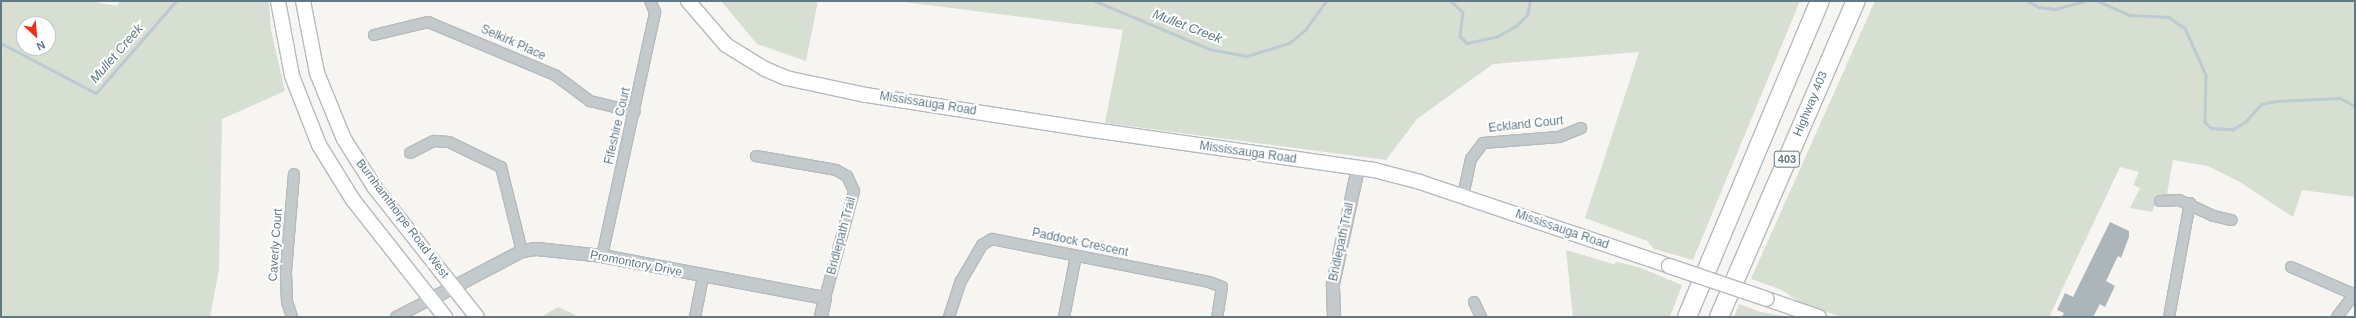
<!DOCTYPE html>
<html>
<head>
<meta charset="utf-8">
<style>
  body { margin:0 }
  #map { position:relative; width:2356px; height:318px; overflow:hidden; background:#f6f5f1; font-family:Arial,sans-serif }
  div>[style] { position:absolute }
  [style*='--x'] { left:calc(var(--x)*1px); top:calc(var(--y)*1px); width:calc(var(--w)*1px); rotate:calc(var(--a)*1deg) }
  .green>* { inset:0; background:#d7ded2 }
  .stream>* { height:2.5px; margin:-1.25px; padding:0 1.25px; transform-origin:1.25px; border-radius:1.25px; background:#bccbcf }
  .building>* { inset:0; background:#acb6ba }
  .roads { filter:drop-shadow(1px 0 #b4bbbe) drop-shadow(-1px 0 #b4bbbe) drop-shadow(0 1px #b4bbbe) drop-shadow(0 -1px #b4bbbe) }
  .minor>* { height:10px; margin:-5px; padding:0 5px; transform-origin:5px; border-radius:5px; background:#c4c9cb }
  .tertiary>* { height:12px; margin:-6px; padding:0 6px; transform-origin:6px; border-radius:6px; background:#c4c9cb }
  .secondary>* { height:14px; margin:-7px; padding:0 7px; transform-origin:7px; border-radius:7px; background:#fff }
  .motorway>* { height:18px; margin:-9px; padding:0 9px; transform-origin:9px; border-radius:9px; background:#fff }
  .bridges { filter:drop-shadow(1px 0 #b4bbbe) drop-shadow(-1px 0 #b4bbbe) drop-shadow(0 1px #b4bbbe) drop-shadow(0 -1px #b4bbbe) }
  .secondary-bridge>* { height:14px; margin:-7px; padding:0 7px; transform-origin:7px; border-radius:7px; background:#fff }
  span { translate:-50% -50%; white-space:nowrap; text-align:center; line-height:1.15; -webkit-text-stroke:4px #fff; paint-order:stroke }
  .shield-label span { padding:1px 3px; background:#fff; border:1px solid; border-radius:3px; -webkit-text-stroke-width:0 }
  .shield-label { font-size:11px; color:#617985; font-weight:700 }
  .street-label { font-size:12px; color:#617985 }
  .water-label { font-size:13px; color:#5c7c83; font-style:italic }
  .frame { position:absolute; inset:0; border:2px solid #617985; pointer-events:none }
  .north { position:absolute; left:16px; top:16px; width:40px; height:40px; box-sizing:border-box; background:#fff; border:1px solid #c0c9ce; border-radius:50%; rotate:154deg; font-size:11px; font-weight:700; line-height:16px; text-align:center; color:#617985 }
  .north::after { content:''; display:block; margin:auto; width:14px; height:18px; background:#f52e11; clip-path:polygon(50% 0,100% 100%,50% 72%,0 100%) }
</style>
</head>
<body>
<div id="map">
  <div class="green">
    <i style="clip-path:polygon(evenodd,1px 1px,89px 1px,117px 6px,120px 1px,269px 1px,271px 30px,285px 91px,222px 119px,219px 269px,210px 317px,1px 317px,1px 1px,24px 24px,48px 24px,48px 48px,24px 48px,24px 24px)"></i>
    <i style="clip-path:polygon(721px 1px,818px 1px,806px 61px,757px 44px)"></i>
    <i style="clip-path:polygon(896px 1px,1800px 1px,1693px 260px,1654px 249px,1647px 241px,1585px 218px,1639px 52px,1493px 64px,1417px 119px,1386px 160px,1105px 123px,1123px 30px)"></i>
    <i style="clip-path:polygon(1875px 1px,2355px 1px,2355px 197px,2302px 190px,2293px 217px,2240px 182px,2208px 166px,2173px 160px,2167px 194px,2158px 198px,2152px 212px,2130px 208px,2140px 188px,2133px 185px,2139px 172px,2120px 167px,2049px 317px,1842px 317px,1802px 304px,1782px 290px,1751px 279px)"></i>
    <i style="clip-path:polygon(1566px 250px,1613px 264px,1618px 262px,1641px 268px,1682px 285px,1670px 317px,1573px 317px)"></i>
    <i style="clip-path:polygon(1739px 304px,1761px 312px,1789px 317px,1734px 317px)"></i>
    <i style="clip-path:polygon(558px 307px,580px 317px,541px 317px)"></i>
  </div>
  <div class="stream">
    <i style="--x:1095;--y:1;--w:125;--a:22.7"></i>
    <i style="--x:1210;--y:49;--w:38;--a:11"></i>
    <i style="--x:1247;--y:56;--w:44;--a:-17.2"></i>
    <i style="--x:1289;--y:43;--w:21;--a:-39"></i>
    <i style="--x:1305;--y:30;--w:36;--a:-54"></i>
    <i style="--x:1451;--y:1;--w:16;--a:43"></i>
    <i style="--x:1463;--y:12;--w:24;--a:97"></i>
    <i style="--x:1460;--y:36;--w:10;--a:45"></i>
    <i style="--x:1467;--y:43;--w:30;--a:-12"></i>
    <i style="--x:1496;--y:37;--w:23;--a:-29"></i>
    <i style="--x:1516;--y:26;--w:16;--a:-45"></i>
    <i style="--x:1527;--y:15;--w:14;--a:-78"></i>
    <i style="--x:2028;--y:1;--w:13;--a:29"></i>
    <i style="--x:2039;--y:7;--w:16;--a:7"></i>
    <i style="--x:2055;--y:9;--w:30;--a:-15"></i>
    <i style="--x:2098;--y:1;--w:35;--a:24"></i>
    <i style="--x:2130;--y:15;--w:39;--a:3"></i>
    <i style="--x:2169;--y:17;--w:19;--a:35"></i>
    <i style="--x:2185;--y:28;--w:51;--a:65.9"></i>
    <i style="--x:2206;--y:75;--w:47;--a:91.2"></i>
    <i style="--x:2205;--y:122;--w:8;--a:45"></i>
    <i style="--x:2211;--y:128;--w:22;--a:3"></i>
    <i style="--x:2233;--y:129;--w:14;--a:-30"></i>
    <i style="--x:2245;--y:122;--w:24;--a:-48"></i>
    <i style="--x:2261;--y:104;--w:15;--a:-11"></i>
    <i style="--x:2276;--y:101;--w:64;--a:-2.7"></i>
    <i style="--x:2340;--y:98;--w:17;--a:28"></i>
    <i style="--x:1;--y:43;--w:107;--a:27.8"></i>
    <i style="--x:96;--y:93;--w:122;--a:-49"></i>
  </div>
  <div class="building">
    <i style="clip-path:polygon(2110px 222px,2129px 231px,2129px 237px,2121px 258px,2118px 256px,2106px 281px,2115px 286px,2105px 307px,2100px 304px,2093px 317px,2062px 317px,2064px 313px,2057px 310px,2065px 293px,2073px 297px)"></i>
  </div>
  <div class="roads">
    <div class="minor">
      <i style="--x:374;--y:35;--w:56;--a:-13.5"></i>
      <i style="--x:428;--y:22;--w:138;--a:22.7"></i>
      <i style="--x:555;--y:75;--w:44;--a:36.6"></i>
      <i style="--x:590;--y:101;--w:46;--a:13.7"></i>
      <i style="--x:410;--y:153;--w:27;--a:-27"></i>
      <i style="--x:434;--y:141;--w:15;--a:4"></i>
      <i style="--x:449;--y:142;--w:58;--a:25.7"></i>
      <i style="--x:501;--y:167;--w:87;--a:76"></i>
      <i style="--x:756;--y:156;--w:81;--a:9.9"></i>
      <i style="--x:836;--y:170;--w:13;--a:29"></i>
      <i style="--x:847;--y:176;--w:17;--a:65"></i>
      <i style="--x:854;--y:191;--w:111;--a:105.2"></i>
      <i style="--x:1463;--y:196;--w:38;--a:-78"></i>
      <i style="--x:1471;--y:159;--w:20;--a:-53"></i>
      <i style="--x:1483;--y:143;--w:76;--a:-4.5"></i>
      <i style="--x:1559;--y:137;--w:24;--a:-22"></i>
      <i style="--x:2160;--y:201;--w:19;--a:-3"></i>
      <i style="--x:2179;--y:200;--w:38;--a:25"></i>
      <i style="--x:2214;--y:216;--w:18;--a:13"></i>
      <i style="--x:602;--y:256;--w:250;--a:-77.7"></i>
      <i style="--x:655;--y:12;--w:12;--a:-114"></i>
      <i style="--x:2291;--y:267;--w:68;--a:23.5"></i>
      <i style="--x:1474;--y:302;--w:17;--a:65"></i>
      <i style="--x:292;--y:317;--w:16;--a:-108"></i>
      <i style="--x:287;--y:302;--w:31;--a:-92"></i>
      <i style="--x:286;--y:271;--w:97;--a:-85.3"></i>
      <i style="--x:396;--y:317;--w:39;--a:-27"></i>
      <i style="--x:695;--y:317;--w:41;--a:-78.7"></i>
      <i style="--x:949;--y:317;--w:38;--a:-72"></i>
      <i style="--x:961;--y:281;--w:42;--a:-59.7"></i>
      <i style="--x:982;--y:245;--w:12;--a:-31"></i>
      <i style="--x:992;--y:239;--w:221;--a:11.2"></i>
      <i style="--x:1209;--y:282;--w:14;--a:21"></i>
      <i style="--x:1222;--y:287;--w:30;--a:99"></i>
      <i style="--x:1064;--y:317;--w:62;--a:-78.9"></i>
      <i style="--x:2169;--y:317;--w:116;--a:-79.6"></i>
      <i style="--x:2337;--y:317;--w:30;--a:-53"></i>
    </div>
    <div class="tertiary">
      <i style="--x:431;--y:299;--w:103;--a:-27.8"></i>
      <i style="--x:522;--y:251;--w:15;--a:-8"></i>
      <i style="--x:537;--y:249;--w:65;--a:6.1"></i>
      <i style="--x:602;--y:256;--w:227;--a:10.7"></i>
      <i style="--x:825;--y:298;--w:19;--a:102"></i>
      <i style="--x:1334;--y:317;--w:33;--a:-92"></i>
      <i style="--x:1333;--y:284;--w:119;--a:-77.8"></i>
    </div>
    <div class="secondary">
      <i style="--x:278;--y:1;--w:76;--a:79.4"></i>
      <i style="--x:292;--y:76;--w:74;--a:68.6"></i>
      <i style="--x:319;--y:145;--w:65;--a:58.3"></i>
      <i style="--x:353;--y:200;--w:149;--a:51.8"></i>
      <i style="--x:303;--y:1;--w:73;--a:79"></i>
      <i style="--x:317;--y:73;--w:71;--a:67.8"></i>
      <i style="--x:344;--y:139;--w:58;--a:57.7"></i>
      <i style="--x:375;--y:188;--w:164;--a:51.7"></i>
      <i style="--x:688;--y:1;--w:58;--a:49.2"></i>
      <i style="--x:726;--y:45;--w:46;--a:31.6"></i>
      <i style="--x:765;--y:69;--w:23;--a:23"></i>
      <i style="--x:786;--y:78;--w:82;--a:12"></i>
      <i style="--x:866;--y:95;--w:230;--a:8.8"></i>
      <i style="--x:1093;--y:130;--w:284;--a:8.1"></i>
      <i style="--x:1374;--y:170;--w:48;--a:14.6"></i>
      <i style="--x:1420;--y:182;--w:263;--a:18.6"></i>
      <i style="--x:1767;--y:299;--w:55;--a:19.1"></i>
    </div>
    <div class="motorway">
      <i style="--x:1687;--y:317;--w:343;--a:-67.2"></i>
      <i style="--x:1719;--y:317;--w:344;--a:-66.6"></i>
    </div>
  </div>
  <div class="bridges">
    <div class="secondary-bridge">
      <i style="--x:1669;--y:266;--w:103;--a:18.6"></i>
    </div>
  </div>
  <div class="shield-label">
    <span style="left:1787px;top:159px">403</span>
  </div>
  <div class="street-label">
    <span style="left:513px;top:43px;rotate:24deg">Selkirk Place</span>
    <span style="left:928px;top:104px;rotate:9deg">Mississauga Road</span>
    <span style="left:1811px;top:104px;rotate:-67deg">Highway 403</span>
    <span style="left:1526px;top:125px;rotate:-6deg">Eckland Court</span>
    <span style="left:618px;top:126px;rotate:-77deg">Fifeshire Court</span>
    <span style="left:1248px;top:153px;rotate:8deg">Mississauga Road</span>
    <span style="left:402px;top:219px;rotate:53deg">Burnhamthorpe Road West</span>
    <span style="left:1562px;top:230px;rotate:19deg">Mississauga Road</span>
    <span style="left:842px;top:236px;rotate:-75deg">Bridlepath Trail</span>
    <span style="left:1342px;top:242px;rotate:-78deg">Bridlepath Trail</span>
    <span style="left:1080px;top:243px;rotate:12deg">Paddock Crescent</span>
    <span style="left:276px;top:245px;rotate:-86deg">Caverly Court</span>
    <span style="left:636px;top:264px;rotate:11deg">Promontory Drive</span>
  </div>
  <div class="water-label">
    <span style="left:1187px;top:27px;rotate:21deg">Mullet Creek</span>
    <span style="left:117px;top:54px;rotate:-49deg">Mullet Creek</span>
  </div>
  <div class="frame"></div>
  <div class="north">N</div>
</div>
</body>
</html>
